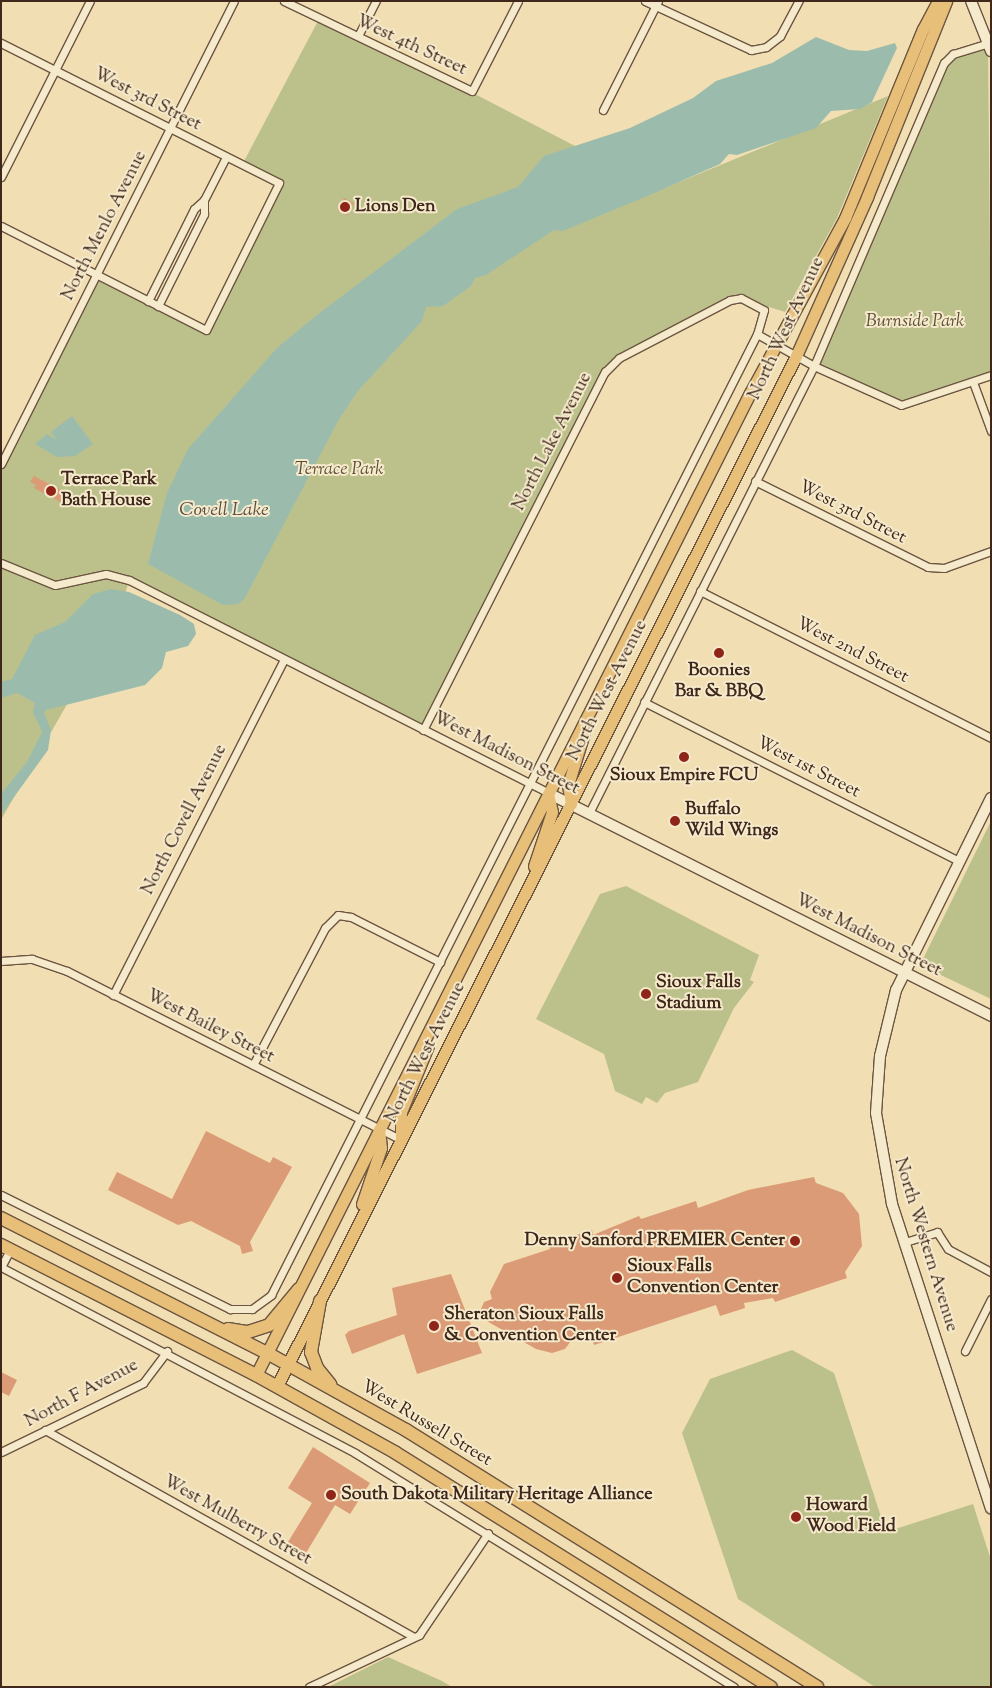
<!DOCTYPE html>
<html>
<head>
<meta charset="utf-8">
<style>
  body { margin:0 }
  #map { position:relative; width:992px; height:1688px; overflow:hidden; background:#f1deb2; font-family:"Sorts Mill Goudy",serif }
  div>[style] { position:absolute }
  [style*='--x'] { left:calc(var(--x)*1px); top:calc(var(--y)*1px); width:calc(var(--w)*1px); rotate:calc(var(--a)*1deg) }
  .green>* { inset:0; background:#bcc18b }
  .water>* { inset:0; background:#9bbcad }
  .building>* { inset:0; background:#db9b76; transform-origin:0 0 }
  .roads { filter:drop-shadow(1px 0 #6c5541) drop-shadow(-1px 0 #6c5541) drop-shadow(0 1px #6c5541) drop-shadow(0 -1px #6c5541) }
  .street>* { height:7px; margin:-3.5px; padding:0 3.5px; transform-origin:3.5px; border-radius:3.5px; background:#f6eacd }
  .secondary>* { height:10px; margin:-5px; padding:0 5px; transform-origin:5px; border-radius:5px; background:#f6eacd }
  .primary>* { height:11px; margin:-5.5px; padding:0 5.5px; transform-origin:5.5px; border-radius:5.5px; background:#e8bf79 }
  .highway>* { height:12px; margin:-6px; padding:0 6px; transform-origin:6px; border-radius:6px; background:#e8bf79 }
  .dots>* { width:14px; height:14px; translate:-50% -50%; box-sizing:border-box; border:2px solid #f6eacd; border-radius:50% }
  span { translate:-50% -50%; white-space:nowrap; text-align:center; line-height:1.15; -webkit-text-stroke:4px #f6eacd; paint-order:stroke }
  .street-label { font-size:18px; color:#3f271b }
  .poi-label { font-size:18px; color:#3f271b; font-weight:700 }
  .left { translate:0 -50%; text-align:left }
  .right { translate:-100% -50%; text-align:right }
  .park-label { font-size:18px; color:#5e4e37; font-style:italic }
  .water-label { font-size:19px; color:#564c40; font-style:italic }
  .frame { position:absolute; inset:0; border:2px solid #3f271b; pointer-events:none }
</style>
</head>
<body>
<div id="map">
  <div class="green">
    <i style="clip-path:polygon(319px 19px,359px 34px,660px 190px,888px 96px,837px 218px,785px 312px,741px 298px,730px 300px,608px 367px,423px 730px,129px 581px,119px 613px,1px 820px,1px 464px,97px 275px,205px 330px,279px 183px,242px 165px)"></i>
    <i style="clip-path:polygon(988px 43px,991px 375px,901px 405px,814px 366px,949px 57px)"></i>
    <i style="clip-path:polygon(991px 821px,991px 999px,920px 965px)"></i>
    <i style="clip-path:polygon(626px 886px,759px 955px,750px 980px,754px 982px,734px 1008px,698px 1082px,665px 1093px,657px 1103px,646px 1097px,642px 1104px,615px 1091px,604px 1054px,536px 1019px,600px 894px)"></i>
    <i style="clip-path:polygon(792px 1350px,834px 1373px,886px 1532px,973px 1504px,991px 1560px,991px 1687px,875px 1687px,738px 1599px,682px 1433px,710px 1379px)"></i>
    <i style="clip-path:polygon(388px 1657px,442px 1681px,452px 1687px,328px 1687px)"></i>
  </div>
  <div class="water">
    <i style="clip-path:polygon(816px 37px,849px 50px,867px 51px,895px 43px,897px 48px,872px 102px,860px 109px,831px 111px,816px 128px,737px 155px,729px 154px,720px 164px,652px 194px,563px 231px,554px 230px,486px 275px,475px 278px,471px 286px,443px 306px,426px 307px,422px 321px,357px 392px,338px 421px,245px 598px,238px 604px,223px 605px,148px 564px,167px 493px,188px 449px,277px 348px,317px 315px,457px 209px,518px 187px,544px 156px,630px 128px,693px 98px,716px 81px,772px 63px)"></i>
    <i style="clip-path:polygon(72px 416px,93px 444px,75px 456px,57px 457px,35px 444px,47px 434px,57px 440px,51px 432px)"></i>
    <i style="clip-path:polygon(111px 589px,129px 592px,180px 615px,194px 624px,196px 634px,188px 646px,166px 652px,162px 668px,145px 685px,46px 710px,44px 713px,51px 730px,48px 750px,1px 815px,1px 794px,27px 762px,42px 732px,33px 712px,35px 703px,17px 693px,1px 698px,1px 682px,12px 679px,35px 635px,65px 622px,93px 594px)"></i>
  </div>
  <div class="building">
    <i style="left:344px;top:198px;width:11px;height:14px;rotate:27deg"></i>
    <i style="clip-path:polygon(34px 476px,69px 494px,64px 504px,34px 488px,36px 485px,30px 482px)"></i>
    <i style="clip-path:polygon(206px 1131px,270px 1163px,273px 1157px,292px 1167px,250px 1242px,253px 1251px,242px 1254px,240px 1246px,191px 1221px,178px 1225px,108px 1190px,117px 1172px,172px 1199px)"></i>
    <i style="clip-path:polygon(814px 1177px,816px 1183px,843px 1193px,859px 1214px,862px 1246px,845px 1272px,847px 1278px,775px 1302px,773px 1298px,744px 1303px,745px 1308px,720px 1316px,716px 1305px,594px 1345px,591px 1336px,579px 1330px,565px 1349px,552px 1353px,536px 1349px,478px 1316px,484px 1302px,492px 1299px,490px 1292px,504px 1264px,550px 1249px,549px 1246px,567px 1238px,592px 1230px,593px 1235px,639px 1216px,641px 1219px,696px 1201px,698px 1208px,748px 1190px)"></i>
    <i style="clip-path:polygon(451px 1274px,482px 1353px,417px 1374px,404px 1334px,352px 1354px,345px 1335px,349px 1331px,397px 1315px,392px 1288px)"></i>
    <i style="clip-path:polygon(1px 1372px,17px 1380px,9px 1396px,1px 1392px)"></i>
    <i style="clip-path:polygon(313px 1447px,370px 1483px,350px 1514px,335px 1505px,306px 1553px,288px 1542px,312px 1503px,288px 1488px)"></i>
  </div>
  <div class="roads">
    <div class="street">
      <i style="--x:284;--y:1;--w:208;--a:25.6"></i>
      <i style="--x:472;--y:91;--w:101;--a:-62.9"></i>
      <i style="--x:645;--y:1;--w:117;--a:24.8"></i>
      <i style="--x:751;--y:50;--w:15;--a:-11"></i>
      <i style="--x:766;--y:47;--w:18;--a:-38"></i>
      <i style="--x:780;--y:36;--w:40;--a:-62"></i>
      <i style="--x:359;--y:34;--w:37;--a:-63"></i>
      <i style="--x:1;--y:43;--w:311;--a:26.7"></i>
      <i style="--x:279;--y:183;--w:164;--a:116.4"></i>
      <i style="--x:206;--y:330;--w:230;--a:-153.1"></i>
      <i style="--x:603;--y:110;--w:122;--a:-63.2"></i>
      <i style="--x:1;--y:177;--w:197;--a:-63.2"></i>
      <i style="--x:148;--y:301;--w:103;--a:-63.4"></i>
      <i style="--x:194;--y:209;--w:13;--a:-42"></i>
      <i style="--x:204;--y:200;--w:48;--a:-62.9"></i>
      <i style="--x:158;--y:306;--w:103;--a:-63.4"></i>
      <i style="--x:204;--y:214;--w:14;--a:-90"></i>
      <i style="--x:973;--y:382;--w:52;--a:69.8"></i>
      <i style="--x:1;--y:464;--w:518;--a:-63.29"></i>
      <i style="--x:755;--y:481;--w:193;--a:26.4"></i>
      <i style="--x:928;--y:567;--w:16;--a:4"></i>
      <i style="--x:944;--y:568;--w:50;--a:-19.9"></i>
      <i style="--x:1;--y:563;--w:58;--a:22.2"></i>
      <i style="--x:55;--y:585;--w:52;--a:-12.2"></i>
      <i style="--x:106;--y:574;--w:24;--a:15"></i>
      <i style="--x:129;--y:580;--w:470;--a:26.9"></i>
      <i style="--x:700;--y:591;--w:326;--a:26.8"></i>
      <i style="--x:644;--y:702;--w:353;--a:26.8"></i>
      <i style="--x:423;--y:730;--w:402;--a:-63.1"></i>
      <i style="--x:605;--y:372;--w:20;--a:-45"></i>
      <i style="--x:619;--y:358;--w:125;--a:-27.6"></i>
      <i style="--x:730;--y:300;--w:11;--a:-10"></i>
      <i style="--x:741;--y:298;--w:26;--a:28"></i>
      <i style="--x:764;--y:310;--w:25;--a:106"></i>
      <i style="--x:757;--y:334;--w:65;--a:29.3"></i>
      <i style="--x:814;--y:366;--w:95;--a:24.1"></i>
      <i style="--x:901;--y:405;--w:95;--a:-18.4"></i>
      <i style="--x:589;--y:813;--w:500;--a:-63.28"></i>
      <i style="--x:814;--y:366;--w:330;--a:-66.8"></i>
      <i style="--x:944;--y:63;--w:13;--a:-45"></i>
      <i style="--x:953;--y:54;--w:37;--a:-17"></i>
      <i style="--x:1;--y:961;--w:31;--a:-4"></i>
      <i style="--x:32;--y:959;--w:37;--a:19"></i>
      <i style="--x:67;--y:971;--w:374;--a:26.8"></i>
      <i style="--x:113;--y:995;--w:376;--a:-63"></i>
      <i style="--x:253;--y:1065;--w:155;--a:-62.3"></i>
      <i style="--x:325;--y:928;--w:18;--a:-45"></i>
      <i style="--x:338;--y:915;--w:13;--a:9"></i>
      <i style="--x:351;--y:917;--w:100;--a:26.8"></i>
      <i style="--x:1;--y:1195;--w:256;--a:26.5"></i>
      <i style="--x:230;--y:1309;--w:22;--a:0"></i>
      <i style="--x:252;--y:1309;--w:24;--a:-36"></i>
      <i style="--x:271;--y:1295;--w:1077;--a:-63.17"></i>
      <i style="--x:905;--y:1242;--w:34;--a:-17"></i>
      <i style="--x:937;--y:1232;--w:20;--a:57"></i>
      <i style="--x:948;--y:1249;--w:49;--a:28.1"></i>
      <i style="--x:1;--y:1267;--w:400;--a:27.7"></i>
      <i style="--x:355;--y:1453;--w:445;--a:31.7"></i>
      <i style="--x:1;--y:1267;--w:19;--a:-62"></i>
      <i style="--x:965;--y:1351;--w:58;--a:-63.4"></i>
      <i style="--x:45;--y:1430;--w:423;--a:29.3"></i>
      <i style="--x:1;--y:1452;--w:158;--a:-25.9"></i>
      <i style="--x:143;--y:1383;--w:40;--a:-53"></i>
      <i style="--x:309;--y:1687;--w:122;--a:-25.3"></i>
      <i style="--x:419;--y:1635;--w:123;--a:-55.9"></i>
    </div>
    <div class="secondary">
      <i style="--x:971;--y:1;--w:54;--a:68.2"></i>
      <i style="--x:548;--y:793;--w:496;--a:26.7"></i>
      <i style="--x:991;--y:798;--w:214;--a:116.3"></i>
      <i style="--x:896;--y:990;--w:68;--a:103.6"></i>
      <i style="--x:880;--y:1056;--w:57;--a:94"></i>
      <i style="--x:876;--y:1113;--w:92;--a:80"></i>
      <i style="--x:892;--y:1204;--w:320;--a:72"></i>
    </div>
    <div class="primary">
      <i style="--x:571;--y:804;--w:19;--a:-99"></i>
      <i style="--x:568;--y:785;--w:54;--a:-72.9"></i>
      <i style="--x:534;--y:866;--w:57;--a:-71.6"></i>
      <i style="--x:552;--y:812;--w:19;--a:-102"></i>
      <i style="--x:401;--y:1140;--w:28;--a:-90"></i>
      <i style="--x:401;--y:1112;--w:71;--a:-67.8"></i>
      <i style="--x:362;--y:1204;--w:59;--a:-71.3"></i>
      <i style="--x:381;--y:1148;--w:19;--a:-96"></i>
      <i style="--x:256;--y:1375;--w:1099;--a:-63.3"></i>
      <i style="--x:750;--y:393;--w:199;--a:-61.5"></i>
      <i style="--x:845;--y:218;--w:204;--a:-67.6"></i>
      <i style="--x:923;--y:29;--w:32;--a:-62"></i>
      <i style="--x:277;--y:1386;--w:1153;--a:-63.26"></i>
      <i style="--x:796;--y:356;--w:174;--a:-65.9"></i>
      <i style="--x:867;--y:197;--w:211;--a:-68"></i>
    </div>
    <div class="highway">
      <i style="--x:1;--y:1218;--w:298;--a:26.9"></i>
      <i style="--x:267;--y:1353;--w:159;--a:29"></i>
      <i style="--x:406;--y:1430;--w:485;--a:32"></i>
      <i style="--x:1;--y:1245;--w:286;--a:27"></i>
      <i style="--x:256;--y:1375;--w:160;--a:29.1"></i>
      <i style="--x:396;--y:1453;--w:442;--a:32"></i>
      <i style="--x:320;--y:1301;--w:52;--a:100"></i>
      <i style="--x:311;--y:1352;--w:17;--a:69"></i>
      <i style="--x:317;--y:1368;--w:21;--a:51"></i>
      <i style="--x:228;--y:1329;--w:20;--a:9"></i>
      <i style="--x:248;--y:1332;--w:22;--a:-18"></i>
      <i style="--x:269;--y:1325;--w:47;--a:-50.2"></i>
    </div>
  </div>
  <div class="dots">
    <i style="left:345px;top:207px;background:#8f2418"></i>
    <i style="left:51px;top:491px;background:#8f2418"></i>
    <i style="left:719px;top:653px;background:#8f2418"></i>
    <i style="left:684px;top:757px;background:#8f2418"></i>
    <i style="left:675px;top:821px;background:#8f2418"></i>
    <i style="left:646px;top:994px;background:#8f2418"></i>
    <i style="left:795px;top:1241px;background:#8f2418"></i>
    <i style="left:617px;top:1278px;background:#8f2418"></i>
    <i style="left:434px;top:1326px;background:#8f2418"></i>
    <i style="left:331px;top:1495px;background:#8f2418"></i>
    <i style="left:796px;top:1517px;background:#8f2418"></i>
  </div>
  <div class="street-label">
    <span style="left:411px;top:46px;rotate:25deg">West 4th Street</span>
    <span style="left:147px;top:100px;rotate:27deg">West 3rd Street</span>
    <span style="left:105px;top:226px;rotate:-63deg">North Menlo Avenue</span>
    <span style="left:787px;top:329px;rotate:-65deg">North West Avenue</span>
    <span style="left:553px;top:442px;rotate:-63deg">North Lake Avenue</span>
    <span style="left:852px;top:513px;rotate:27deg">West 3rd Street</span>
    <span style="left:852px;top:651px;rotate:27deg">West 2nd Street</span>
    <span style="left:608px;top:691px;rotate:-63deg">North West Avenue</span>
    <span style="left:506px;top:754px;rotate:27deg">West Madison Street</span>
    <span style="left:808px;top:768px;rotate:27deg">West 1st Street</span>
    <span style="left:185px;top:820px;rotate:-63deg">North Covell Avenue</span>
    <span style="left:868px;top:936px;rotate:27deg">West Madison Street</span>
    <span style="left:210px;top:1027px;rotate:27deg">West Bailey Street</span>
    <span style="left:426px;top:1053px;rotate:-63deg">North West Avenue</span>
    <span style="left:925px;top:1245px;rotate:73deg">North Western Avenue</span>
    <span style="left:82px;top:1394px;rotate:-28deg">North F Avenue</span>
    <span style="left:426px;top:1424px;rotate:31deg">West Russell Street</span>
    <span style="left:237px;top:1521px;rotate:29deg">West Mulberry Street</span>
  </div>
  <div class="poi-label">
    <span class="left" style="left:355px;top:207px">Lions Den</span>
    <span class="left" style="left:61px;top:491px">Terrace Park<br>Bath House</span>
    <span style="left:719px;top:682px">Boonies<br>Bar &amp; BBQ</span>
    <span style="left:684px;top:776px">Sioux Empire FCU</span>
    <span class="left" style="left:685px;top:821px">Buffalo<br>Wild Wings</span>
    <span class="left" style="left:656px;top:994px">Sioux Falls<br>Stadium</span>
    <span class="right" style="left:785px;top:1241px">Denny Sanford PREMIER Center</span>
    <span class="left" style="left:627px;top:1278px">Sioux Falls<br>Convention Center</span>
    <span class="left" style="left:444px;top:1326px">Sheraton Sioux Falls<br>&amp; Convention Center</span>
    <span class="left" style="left:341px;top:1495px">South Dakota Military Heritage Alliance</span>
    <span class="left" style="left:806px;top:1517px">Howard<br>Wood Field</span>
  </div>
  <div class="park-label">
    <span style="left:915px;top:322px">Burnside Park</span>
    <span style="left:339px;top:470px">Terrace Park</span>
  </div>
  <div class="water-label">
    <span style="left:224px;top:511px">Covell Lake</span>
  </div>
  <div class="frame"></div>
</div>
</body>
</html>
